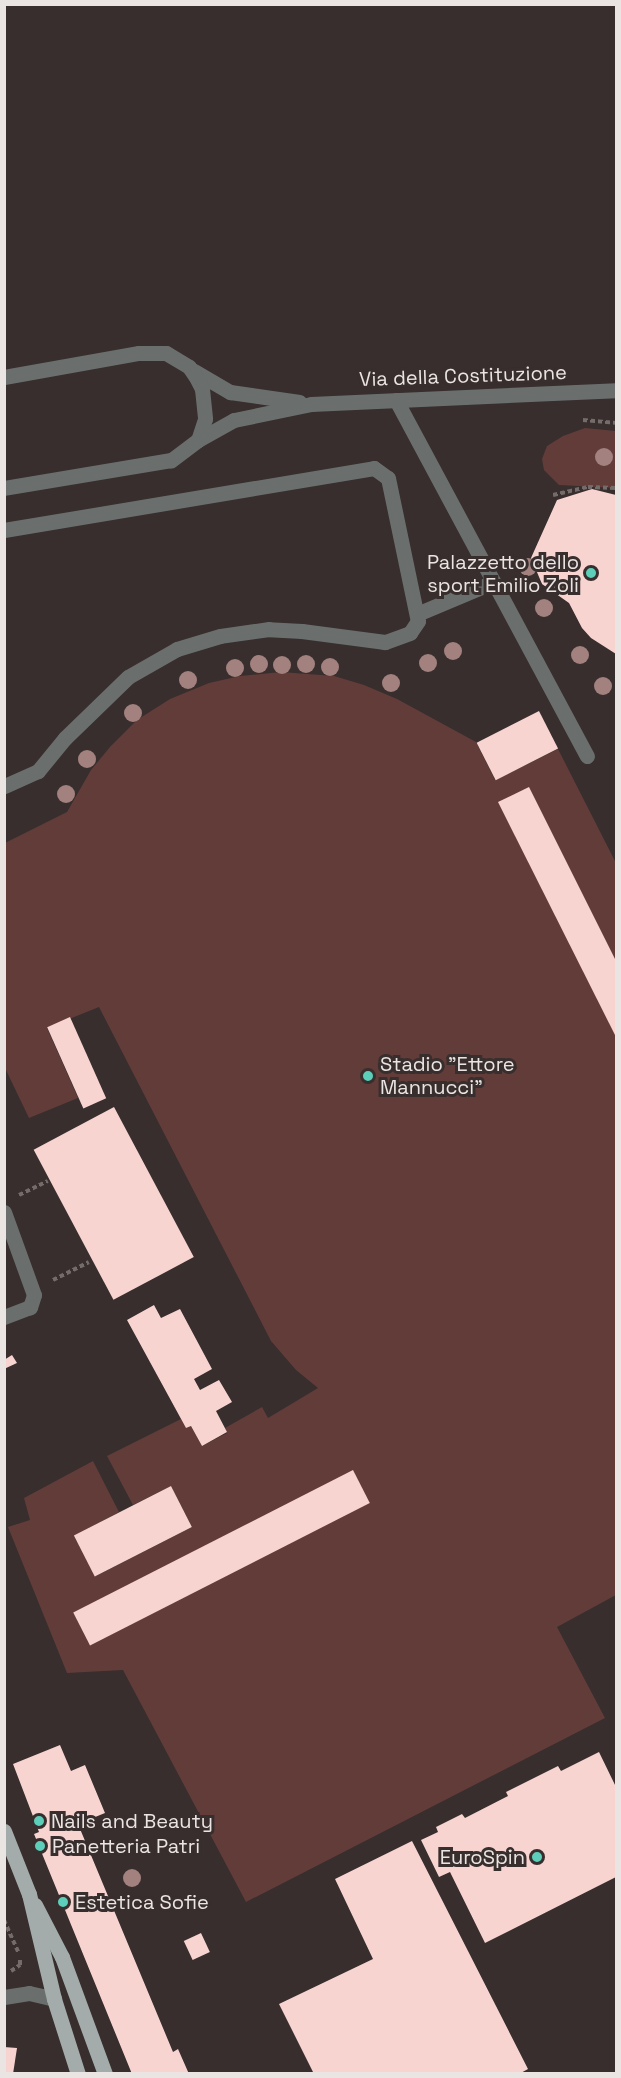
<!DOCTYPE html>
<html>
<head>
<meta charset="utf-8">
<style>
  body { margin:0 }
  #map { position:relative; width:621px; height:2078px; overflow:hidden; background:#372e2d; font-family:"Space Grotesk",sans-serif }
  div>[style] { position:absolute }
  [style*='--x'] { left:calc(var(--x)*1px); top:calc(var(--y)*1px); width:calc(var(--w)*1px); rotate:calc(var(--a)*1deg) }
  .green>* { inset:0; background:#623c39 }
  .building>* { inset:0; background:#f8d4d1; transform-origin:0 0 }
  .path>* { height:4px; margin-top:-2px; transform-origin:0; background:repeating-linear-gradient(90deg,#746c6b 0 4.5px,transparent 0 7.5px) }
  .minor>* { height:15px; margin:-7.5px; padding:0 7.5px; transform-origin:7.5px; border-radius:7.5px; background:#6a6f6e }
  .major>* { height:15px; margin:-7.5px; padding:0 7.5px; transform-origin:7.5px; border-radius:7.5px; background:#a3acaa }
  .trees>* { width:18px; height:18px; margin:-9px; border-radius:50%; background:#a2817e }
  .dots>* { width:16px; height:16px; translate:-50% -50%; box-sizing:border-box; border:3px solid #372e2d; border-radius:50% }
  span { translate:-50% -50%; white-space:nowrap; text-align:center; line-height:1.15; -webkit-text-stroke:6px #372e2d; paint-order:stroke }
  .street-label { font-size:20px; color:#eae4e3 }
  .poi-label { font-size:20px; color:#eae4e3 }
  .right { translate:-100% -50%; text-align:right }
  .left { translate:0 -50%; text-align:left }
  .frame { position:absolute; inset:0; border:6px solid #eae4e3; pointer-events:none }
</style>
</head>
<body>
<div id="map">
  <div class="green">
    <i style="clip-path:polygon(585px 428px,616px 431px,616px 488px,559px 485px,544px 470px,542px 459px,547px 446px,563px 436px)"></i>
    <i style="clip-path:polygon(281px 672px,334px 676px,364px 685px,397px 699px,476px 742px,495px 780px,558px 749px,616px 863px,616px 1595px,557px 1627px,605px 1718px,246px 1902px,123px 1670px,67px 1673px,8px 1527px,30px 1520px,24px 1498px,93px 1461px,119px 1512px,74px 1536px,96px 1576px,192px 1527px,171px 1486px,133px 1505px,107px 1456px,181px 1419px,186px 1428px,191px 1426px,202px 1446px,227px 1433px,225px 1428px,262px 1407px,268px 1418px,318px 1388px,296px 1370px,271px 1341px,99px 1007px,47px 1028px,78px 1098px,29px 1118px,5px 1068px,5px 843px,67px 812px,91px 770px,110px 747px,137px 720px,170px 699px,209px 683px,240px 676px)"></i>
  </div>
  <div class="building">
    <i style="clip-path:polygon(592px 489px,616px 495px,616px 654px,591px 638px,582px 628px,569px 603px,542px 584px,531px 558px,557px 500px)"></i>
    <i style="left:539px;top:711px;width:42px;height:70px;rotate:63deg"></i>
    <i style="clip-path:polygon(529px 787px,616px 961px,616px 1037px,498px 802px)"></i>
    <i style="left:70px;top:1017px;width:89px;height:25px;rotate:66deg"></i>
    <i style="left:114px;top:1107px;width:170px;height:91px;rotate:62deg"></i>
    <i style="clip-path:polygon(154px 1305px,161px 1318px,180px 1309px,212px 1369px,194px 1379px,200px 1390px,219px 1380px,232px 1402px,216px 1411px,227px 1432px,202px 1446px,191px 1426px,186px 1428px,127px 1320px)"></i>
    <i style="clip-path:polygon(12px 1355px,17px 1363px,4px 1369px,4px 1360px)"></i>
    <i style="left:353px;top:1470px;width:37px;height:314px;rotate:63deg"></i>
    <i style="left:171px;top:1486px;width:46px;height:109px;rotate:63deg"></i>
    <i style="clip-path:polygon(60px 1745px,71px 1771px,85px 1765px,105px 1813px,78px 1824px,173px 2052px,178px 2049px,189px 2074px,132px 2074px,34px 1834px,39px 1832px,13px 1764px)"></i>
    <i style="clip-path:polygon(599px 1752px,616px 1787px,616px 1877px,485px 1943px,450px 1872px,439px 1877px,421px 1840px,438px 1832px,436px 1827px,462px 1814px,465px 1818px,508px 1796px,506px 1792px,558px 1766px,561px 1771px)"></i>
    <i style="clip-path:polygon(412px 1841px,528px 2069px,519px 2074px,314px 2074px,279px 2004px,373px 1959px,335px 1879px)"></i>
    <i style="left:201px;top:1933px;width:21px;height:19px;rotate:65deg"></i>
    <i style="clip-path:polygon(4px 2047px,17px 2048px,13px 2074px,4px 2074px)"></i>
  </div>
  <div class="path">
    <i style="--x:583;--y:420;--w:33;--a:5"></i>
    <i style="--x:553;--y:495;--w:36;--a:-13"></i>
    <i style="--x:588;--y:487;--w:28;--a:2"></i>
    <i style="--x:19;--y:1195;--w:32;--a:-26"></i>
    <i style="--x:53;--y:1280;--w:40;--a:-26.6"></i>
    <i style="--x:4;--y:1920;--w:35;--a:66"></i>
    <i style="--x:11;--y:1971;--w:11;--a:-34"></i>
    <i style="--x:20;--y:1965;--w:6;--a:-90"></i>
  </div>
  <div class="minor">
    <i style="--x:194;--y:371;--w:42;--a:30.3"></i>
    <i style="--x:230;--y:392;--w:70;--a:8.2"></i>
    <i style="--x:4;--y:377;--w:137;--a:-10.1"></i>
    <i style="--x:139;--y:353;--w:27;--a:0"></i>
    <i style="--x:166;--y:353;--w:27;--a:31"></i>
    <i style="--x:189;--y:367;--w:12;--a:55"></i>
    <i style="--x:196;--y:377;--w:13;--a:63"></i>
    <i style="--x:202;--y:389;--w:30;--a:84"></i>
    <i style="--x:205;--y:419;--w:22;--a:108"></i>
    <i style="--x:198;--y:440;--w:34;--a:143"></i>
    <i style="--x:171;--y:460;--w:169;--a:170.5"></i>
    <i style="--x:396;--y:400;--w:404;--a:61.8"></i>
    <i style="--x:198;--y:440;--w:41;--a:-29.1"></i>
    <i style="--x:234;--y:420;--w:79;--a:-11.7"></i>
    <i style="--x:311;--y:404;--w:305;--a:-2.6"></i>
    <i style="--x:4;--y:530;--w:375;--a:-9.5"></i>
    <i style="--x:374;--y:468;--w:17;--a:36"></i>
    <i style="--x:388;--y:478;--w:146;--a:78.2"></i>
    <i style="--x:418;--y:621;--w:14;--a:124"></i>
    <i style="--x:410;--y:633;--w:27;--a:160"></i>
    <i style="--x:385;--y:642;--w:84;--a:-172.5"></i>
    <i style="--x:302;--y:631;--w:33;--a:-177"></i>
    <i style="--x:269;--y:629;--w:49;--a:171.9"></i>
    <i style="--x:220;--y:636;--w:45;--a:163.2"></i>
    <i style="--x:177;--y:649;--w:56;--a:150.3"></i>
    <i style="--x:128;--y:677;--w:88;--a:135.9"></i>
    <i style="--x:65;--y:738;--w:43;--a:129.3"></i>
    <i style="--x:38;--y:771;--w:37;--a:156"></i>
    <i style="--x:417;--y:614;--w:82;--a:-22.8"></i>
    <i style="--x:4;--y:1212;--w:88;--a:70.1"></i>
    <i style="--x:34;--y:1295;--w:13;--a:108"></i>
    <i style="--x:30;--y:1307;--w:28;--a:159"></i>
    <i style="--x:4;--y:1997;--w:25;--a:-9"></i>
    <i style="--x:29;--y:1993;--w:26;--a:13"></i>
  </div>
  <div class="major">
    <i style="--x:4;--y:1831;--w:68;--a:68.4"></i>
    <i style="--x:29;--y:1894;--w:108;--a:76.6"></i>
    <i style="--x:54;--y:1999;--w:79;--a:72.3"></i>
    <i style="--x:35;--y:1905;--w:59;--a:62.6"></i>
    <i style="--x:62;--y:1957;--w:125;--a:69.8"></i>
  </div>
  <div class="trees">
    <i style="left:604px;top:457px"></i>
    <i style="left:528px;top:567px"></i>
    <i style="left:544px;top:608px"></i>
    <i style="left:453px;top:651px"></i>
    <i style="left:580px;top:655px"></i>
    <i style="left:428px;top:663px"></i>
    <i style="left:259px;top:664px"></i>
    <i style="left:306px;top:664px"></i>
    <i style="left:282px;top:665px"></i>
    <i style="left:330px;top:667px"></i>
    <i style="left:235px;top:668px"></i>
    <i style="left:188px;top:680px"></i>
    <i style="left:391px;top:683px"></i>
    <i style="left:603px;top:686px"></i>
    <i style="left:133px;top:713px"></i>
    <i style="left:87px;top:759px"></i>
    <i style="left:66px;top:794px"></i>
    <i style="left:132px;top:1878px"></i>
  </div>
  <div class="dots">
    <i style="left:591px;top:573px;background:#5dceb9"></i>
    <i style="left:368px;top:1076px;background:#5dceb9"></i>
    <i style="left:39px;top:1821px;background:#5dceb9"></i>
    <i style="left:40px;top:1846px;background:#5dceb9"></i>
    <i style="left:537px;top:1857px;background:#5dceb9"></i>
    <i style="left:63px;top:1902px;background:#5dceb9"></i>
  </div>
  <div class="street-label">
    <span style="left:463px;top:376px;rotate:-2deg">Via della Costituzione</span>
  </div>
  <div class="poi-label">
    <span class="right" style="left:579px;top:574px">Palazzetto dello<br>sport Emilio Zoli</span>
    <span class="left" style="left:380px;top:1076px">Stadio "Ettore<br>Mannucci"</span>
    <span class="left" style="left:51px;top:1821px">Nails and Beauty</span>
    <span class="left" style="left:52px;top:1846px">Panetteria Patri</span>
    <span class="right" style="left:525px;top:1857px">EuroSpin</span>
    <span class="left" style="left:75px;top:1902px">Estetica Sofie</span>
  </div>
  <div class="frame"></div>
</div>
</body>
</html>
